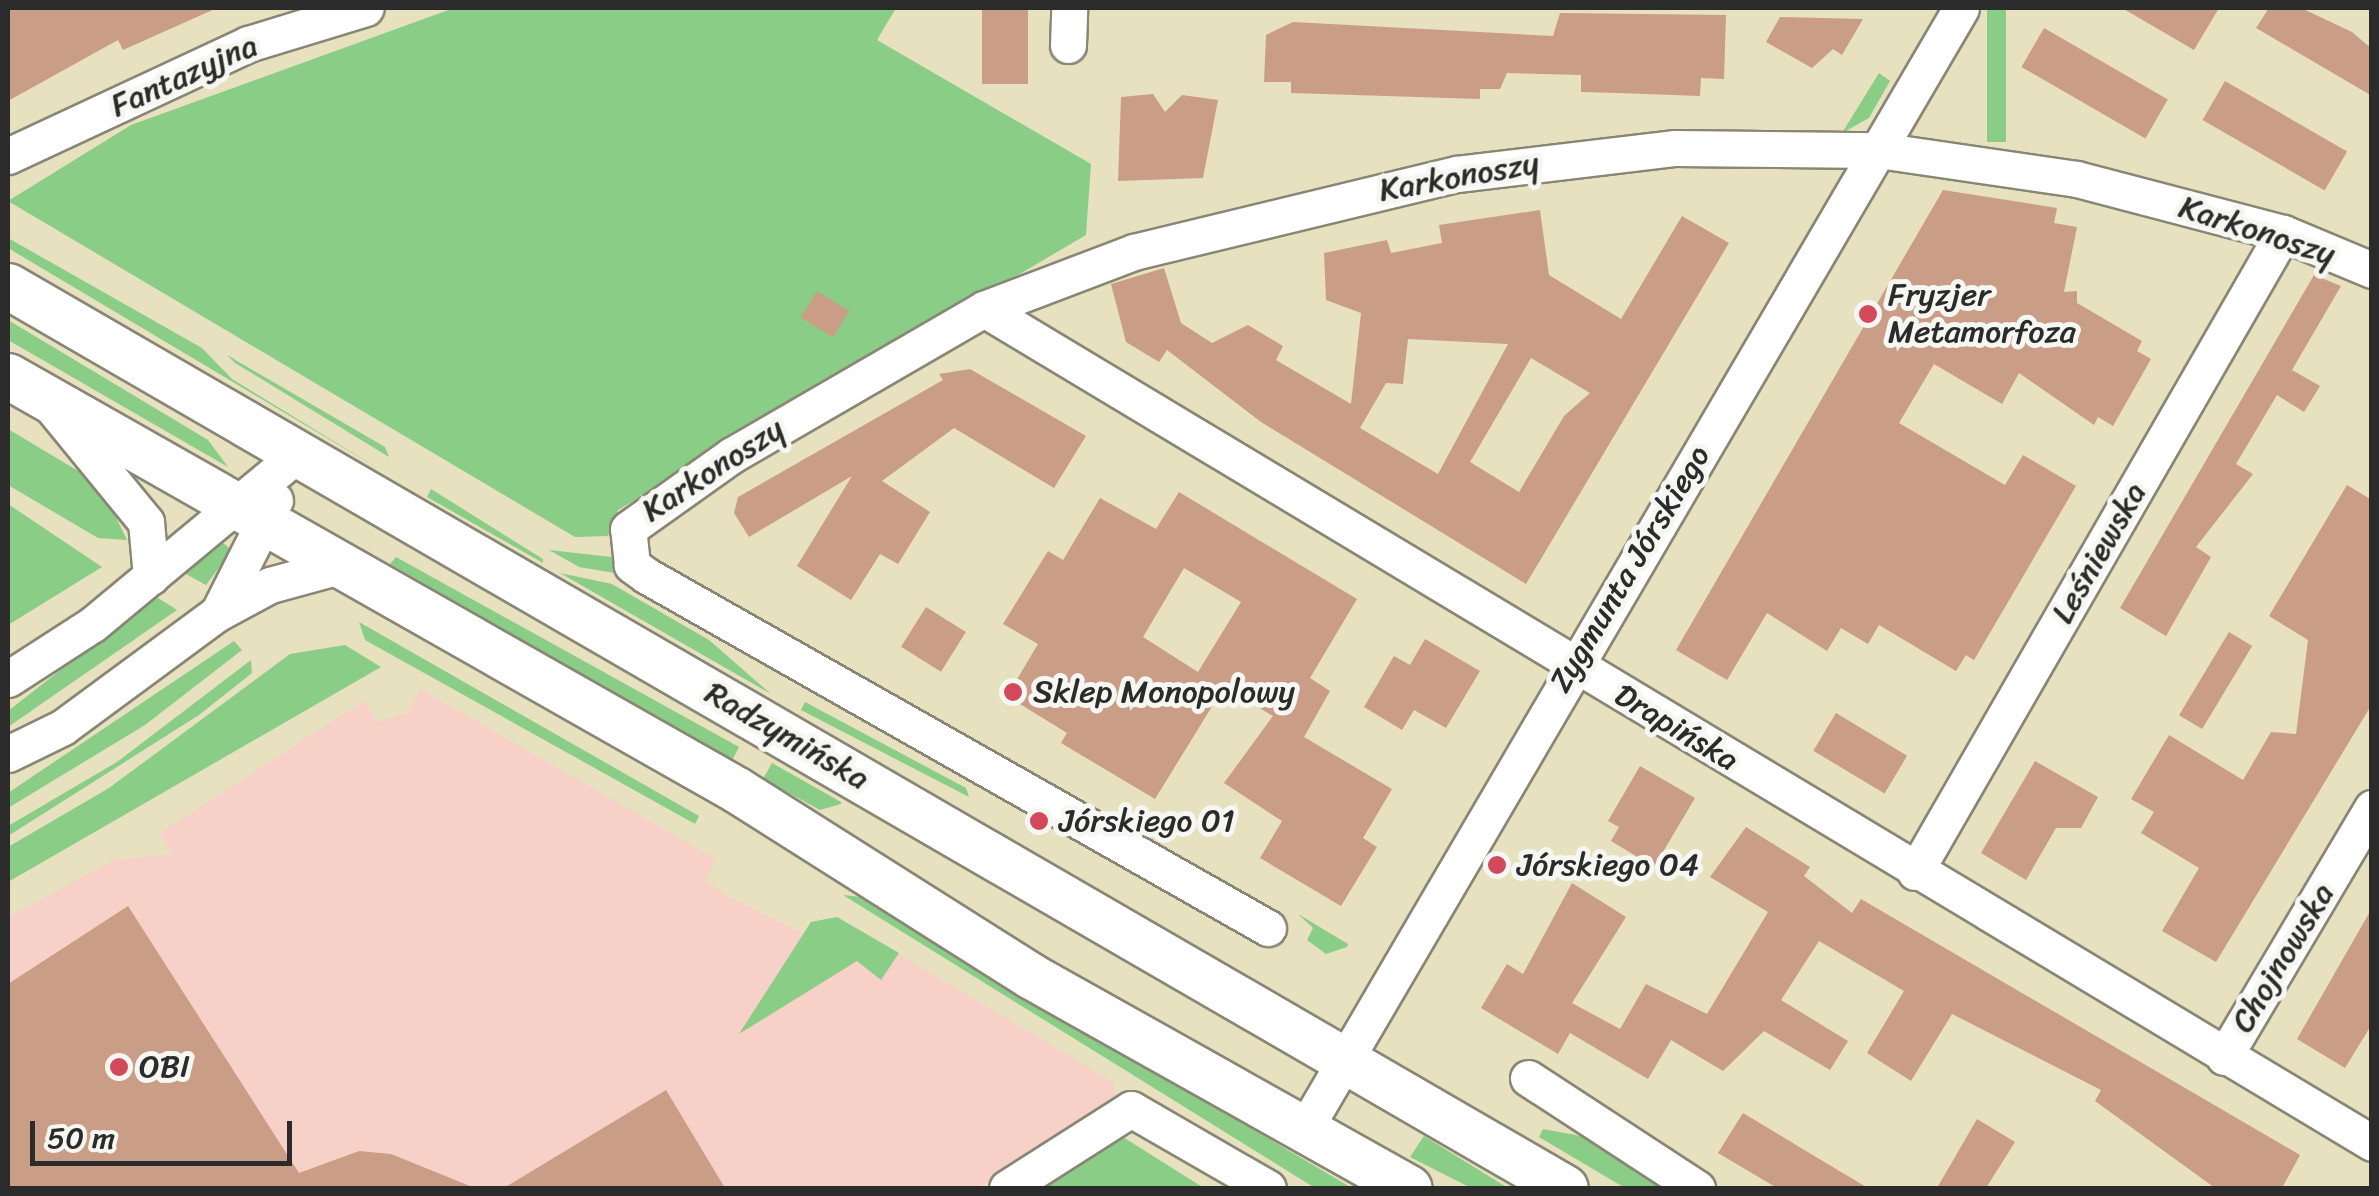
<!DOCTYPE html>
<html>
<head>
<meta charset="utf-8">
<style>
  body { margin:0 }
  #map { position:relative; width:2379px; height:1196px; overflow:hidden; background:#e7e1bf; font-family:Sriracha,sans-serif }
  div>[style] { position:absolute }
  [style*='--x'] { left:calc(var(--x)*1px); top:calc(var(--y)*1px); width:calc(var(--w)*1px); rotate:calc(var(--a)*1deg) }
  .built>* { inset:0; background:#f7d1c7 }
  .green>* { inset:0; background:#89cd86; transform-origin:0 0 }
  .building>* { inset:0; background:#ca9d86; transform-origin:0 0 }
  .roads { filter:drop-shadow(2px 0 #898675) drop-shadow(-2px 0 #898675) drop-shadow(0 2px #898675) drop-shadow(0 -2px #898675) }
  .minor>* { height:35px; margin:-17.5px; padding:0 17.5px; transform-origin:17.5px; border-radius:17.5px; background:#fff }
  .major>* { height:45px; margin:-22.5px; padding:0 22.5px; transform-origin:22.5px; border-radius:22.5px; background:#fff }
  .dots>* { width:28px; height:28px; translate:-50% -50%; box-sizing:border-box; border:5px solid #f6f6f2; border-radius:50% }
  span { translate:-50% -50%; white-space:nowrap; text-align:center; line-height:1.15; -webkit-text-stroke:10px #f6f6f2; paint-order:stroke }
  .street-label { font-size:32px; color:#2b2b2b }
  .poi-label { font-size:32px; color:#2b2b2b }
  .left { translate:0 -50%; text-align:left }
  .frame { position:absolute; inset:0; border:10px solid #2b2b2b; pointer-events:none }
  .scale { position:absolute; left:30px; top:1121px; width:262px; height:45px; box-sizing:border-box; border:5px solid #2b2b2b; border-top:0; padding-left:12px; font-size:30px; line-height:35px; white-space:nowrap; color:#2b2b2b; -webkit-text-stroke:8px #f6f6f2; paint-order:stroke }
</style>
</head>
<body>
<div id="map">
  <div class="built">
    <i style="clip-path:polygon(420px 689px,716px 859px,705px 881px,726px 895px,804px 934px,837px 917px,1113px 1082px,1117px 1102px,977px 1188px,8px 1188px,8px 917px,114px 860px,172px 854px,160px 833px,364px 701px,378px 722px,407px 713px)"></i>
  </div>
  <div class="green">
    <i style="clip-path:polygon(454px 8px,896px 8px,877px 40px,1091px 164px,1086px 235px,618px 510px,608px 536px,575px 537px,8px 201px,131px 125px)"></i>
    <i style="left:1987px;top:8px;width:19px;height:134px"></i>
    <i style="clip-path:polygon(1879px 73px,1890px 81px,1869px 118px,1842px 133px)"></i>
    <i style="clip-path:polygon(8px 238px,202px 348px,232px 379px,384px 472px,8px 248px)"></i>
    <i style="clip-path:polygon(8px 320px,208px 440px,228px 467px,8px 340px)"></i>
    <i style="clip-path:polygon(227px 355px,385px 447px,389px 457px,235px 363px)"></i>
    <i style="clip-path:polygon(8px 429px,100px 484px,127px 540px,98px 538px,8px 485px)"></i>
    <i style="clip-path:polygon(431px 489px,543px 559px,543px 563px,427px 497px)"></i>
    <i style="clip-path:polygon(8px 504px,102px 567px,8px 625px)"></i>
    <i style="clip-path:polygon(220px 541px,232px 550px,206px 585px,184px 573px)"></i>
    <i style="clip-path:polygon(549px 550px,612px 557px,627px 575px,579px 567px)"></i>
    <i style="clip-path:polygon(396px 557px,739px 747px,732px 761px,390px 564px)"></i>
    <i style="clip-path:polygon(560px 573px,612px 584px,709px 640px,771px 694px)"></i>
    <i style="clip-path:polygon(155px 596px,177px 610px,8px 727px,8px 711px)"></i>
    <i style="clip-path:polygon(359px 622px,699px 816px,695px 824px,365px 640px)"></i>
    <i style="clip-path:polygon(234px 641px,242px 650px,145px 725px,8px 808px,8px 793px)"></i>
    <i style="clip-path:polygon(345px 645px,381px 667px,8px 882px,8px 847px,109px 788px,290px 654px)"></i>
    <i style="clip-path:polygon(251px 660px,252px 673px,199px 715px,8px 836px,8px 826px,117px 762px)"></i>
    <i style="clip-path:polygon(805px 702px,966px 788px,969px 797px,801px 710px)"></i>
    <i style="clip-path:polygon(772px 763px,841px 802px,841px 804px,820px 810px,763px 779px)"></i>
    <i style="clip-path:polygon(843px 895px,861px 897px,1352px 1188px,1315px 1188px)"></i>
    <i style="clip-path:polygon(1298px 914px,1348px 944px,1347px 947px,1326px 954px,1307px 940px,1313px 928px)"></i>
    <i style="clip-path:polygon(837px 917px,899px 953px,881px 980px,857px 961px,739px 1034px,811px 922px)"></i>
    <i style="clip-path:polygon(1543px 1129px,1586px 1137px,1671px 1188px,1625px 1188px,1539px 1137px)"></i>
    <i style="clip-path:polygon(1118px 1134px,1204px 1188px,1031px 1188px)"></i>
    <i style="clip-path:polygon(1424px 1136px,1508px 1188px,1471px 1188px,1410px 1157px)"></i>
  </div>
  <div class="building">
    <i style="clip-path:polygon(8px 8px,217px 8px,123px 50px,118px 40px,8px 101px)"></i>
    <i style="left:982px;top:8px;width:46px;height:76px"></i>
    <i style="clip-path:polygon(2122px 8px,2219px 8px,2194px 50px)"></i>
    <i style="clip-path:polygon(2269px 8px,2301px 8px,2352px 32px,2372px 49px,2372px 96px,2256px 28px)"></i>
    <i style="clip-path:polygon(1560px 13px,1726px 15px,1724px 79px,1701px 78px,1700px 96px,1618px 93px,1581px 92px,1581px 75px,1507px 73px,1500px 89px,1480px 89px,1480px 99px,1291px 93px,1291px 82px,1264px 82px,1266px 35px,1293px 22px,1553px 36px)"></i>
    <i style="clip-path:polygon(1780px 17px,1782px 17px,1863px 19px,1842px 55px,1833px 49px,1812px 68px,1766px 42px)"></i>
    <i style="left:2044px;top:28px;width:143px;height:45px;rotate:30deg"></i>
    <i style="left:2225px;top:81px;width:141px;height:45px;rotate:30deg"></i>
    <i style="clip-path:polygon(1153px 94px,1165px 112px,1182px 95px,1218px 100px,1203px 178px,1118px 181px,1121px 97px)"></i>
    <i style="clip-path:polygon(1943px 190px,2057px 208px,2054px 223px,2077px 227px,2064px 292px,2077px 291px,2077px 303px,2142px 341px,2137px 351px,2151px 359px,2113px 426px,2098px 417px,2094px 425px,2019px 373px,2002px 404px,1934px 364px,1899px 423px,2005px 485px,2023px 455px,2076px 486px,1974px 660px,1966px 655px,1956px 671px,1879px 625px,1868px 644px,1841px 628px,1827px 651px,1767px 613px,1727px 680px,1676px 650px)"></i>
    <i style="clip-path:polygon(evenodd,1540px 210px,1549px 275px,1621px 319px,1682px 216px,1729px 243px,1526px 584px,1261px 422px,1167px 350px,1159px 362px,1126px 342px,1111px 284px,1164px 268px,1181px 323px,1212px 343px,1248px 325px,1283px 346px,1276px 360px,1351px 404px,1361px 313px,1326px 300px,1324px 253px,1387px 240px,1391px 253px,1442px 243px,1439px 225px,1540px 210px,1408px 339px,1508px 344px,1438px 474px,1360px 428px,1386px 383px,1403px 384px,1408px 339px,1540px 210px,1531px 358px,1590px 393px,1564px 416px,1519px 492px,1470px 462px,1531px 358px)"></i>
    <i style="clip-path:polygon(2314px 275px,2341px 286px,2292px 370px,2320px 386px,2304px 412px,2277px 395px,2236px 464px,2253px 474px,2196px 547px,2211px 557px,2166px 636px,2120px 608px)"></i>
    <i style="left:817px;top:291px;width:38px;height:31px;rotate:32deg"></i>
    <i style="clip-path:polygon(970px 369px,1086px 436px,1054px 488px,954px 428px,882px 481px,930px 512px,898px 564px,880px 554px,851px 600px,797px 566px,852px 476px,749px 537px,734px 513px,738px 497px,943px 380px,939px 374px)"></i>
    <i style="clip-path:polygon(2347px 485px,2372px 500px,2372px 704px,2216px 962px,2162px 931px,2199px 868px,2141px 833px,2154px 812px,2131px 799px,2169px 735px,2243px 780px,2271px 732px,2296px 734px,2308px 640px,2269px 616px)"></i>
    <i style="clip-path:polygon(evenodd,1179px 492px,1357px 599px,1310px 678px,1330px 691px,1304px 737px,1392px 789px,1363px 838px,1377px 847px,1341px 906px,1260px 858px,1282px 821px,1224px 783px,1273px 716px,1224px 687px,1155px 799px,1061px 743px,1067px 733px,1007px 696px,1038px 644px,1003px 624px,1048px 551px,1063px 560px,1100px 498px,1156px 529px,1179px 492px,1184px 568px,1241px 602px,1198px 672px,1143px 637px,1184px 568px)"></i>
    <i style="left:926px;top:607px;width:47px;height:47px;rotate:32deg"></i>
    <i style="left:2229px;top:632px;width:27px;height:97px;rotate:31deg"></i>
    <i style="clip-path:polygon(1425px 639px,1480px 671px,1446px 728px,1414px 710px,1402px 730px,1364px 707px,1394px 656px,1410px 665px)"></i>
    <i style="left:1836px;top:713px;width:83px;height:44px;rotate:31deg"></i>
    <i style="clip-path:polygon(2035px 761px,2098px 797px,2081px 828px,2056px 828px,2026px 880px,1981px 853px)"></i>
    <i style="clip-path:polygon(1640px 766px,1695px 798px,1654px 867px,1611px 841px,1619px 827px,1608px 821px)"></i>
    <i style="clip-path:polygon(1746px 827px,1810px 867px,1804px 876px,1852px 913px,1861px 899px,2300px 1155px,2282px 1188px,2215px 1188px,2095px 1101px,2101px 1090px,1952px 1014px,1911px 1081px,1867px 1053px,1904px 991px,1819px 941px,1781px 1000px,1848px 1041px,1830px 1070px,1764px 1031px,1723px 1071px,1671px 1040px,1648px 1079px,1570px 1033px,1558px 1054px,1481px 1008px,1507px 964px,1523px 974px,1572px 883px,1626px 917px,1572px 1003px,1620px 1029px,1646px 984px,1707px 1014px,1768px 912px,1710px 877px)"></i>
    <i style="clip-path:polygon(128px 906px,299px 1173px,359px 1151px,391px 1154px,475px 1188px,8px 1188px,8px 984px)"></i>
    <i style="clip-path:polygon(2372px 908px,2372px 1024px,2345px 1068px,2297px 1039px)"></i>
    <i style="clip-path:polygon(666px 1090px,725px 1188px,504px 1188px)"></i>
    <i style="clip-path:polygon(1743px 1113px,1811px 1154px,1868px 1188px,1777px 1188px,1718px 1153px)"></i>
    <i style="clip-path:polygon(1977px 1119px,2015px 1142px,1986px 1188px,1937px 1188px)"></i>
  </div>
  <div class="roads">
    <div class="minor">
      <i style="--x:1068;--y:45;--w:37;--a:-88"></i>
      <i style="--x:8;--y:156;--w:265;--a:-25"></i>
      <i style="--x:248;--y:44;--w:123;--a:-17"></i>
      <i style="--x:984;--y:309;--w:1619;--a:31"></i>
      <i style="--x:55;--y:411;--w:144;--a:50.7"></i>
      <i style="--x:146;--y:522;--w:55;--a:84.8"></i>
      <i style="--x:220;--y:609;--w:122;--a:-63.2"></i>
      <i style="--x:8;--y:679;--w:101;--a:-32.9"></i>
      <i style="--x:93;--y:624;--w:263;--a:-39.7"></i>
      <i style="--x:8;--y:754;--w:61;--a:-26.1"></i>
      <i style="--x:63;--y:727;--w:190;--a:-36.4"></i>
      <i style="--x:216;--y:614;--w:61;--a:-28.2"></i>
      <i style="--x:270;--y:585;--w:73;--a:-15.2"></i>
      <i style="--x:1915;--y:872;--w:737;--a:-60.06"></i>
      <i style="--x:1268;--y:928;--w:714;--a:-150.45"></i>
      <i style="--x:647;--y:576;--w:19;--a:-144"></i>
      <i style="--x:632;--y:565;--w:36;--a:-96"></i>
      <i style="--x:628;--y:529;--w:128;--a:-35.4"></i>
      <i style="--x:732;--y:455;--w:291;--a:-30.1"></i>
      <i style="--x:984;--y:309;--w:160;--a:-20.8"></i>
      <i style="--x:1134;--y:252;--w:332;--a:-13.6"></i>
      <i style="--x:1457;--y:174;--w:220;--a:-6.8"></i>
      <i style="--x:1675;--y:148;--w:203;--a:0.6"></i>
      <i style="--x:1878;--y:150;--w:201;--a:8.3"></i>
      <i style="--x:2077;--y:179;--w:213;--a:14.7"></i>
      <i style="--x:2283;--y:233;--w:96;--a:22.6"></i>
      <i style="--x:2224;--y:1057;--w:290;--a:-59.3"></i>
      <i style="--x:1528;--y:1078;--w:202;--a:33.1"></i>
      <i style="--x:1303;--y:1132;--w:1302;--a:-59.65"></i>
      <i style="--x:1007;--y:1188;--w:147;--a:-32.5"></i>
      <i style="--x:1131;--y:1109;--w:158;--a:30"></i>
    </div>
    <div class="major">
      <i style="--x:8;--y:286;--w:1799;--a:30.08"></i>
      <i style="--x:8;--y:376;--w:838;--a:29.59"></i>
      <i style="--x:737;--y:790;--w:348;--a:32.3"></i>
      <i style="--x:1031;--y:976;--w:433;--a:29.3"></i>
    </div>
  </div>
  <div class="dots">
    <i style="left:1868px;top:314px;background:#d1495b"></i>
    <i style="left:1013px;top:692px;background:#d1495b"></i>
    <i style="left:1039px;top:821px;background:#d1495b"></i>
    <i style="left:1497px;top:865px;background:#d1495b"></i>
    <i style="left:119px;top:1067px;background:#d1495b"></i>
  </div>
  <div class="street-label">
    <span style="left:184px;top:76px;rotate:-24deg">Fantazyjna</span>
    <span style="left:1459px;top:177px;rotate:-10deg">Karkonoszy</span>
    <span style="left:2257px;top:231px;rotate:18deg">Karkonoszy</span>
    <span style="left:713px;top:470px;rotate:-33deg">Karkonoszy</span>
    <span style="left:2099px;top:553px;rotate:-60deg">Leśniewska</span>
    <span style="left:1630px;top:569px;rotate:-59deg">Zygmunta Jórskiego</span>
    <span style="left:1676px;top:728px;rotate:31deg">Drapińska</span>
    <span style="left:787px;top:736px;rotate:30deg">Radzymińska</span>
    <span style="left:2283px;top:958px;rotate:-59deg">Chojnowska</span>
  </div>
  <div class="poi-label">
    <span class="left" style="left:1888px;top:314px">Fryzjer<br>Metamorfoza</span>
    <span class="left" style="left:1033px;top:692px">Sklep Monopolowy</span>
    <span class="left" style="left:1059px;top:821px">Jórskiego 01</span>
    <span class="left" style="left:1517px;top:865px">Jórskiego 04</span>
    <span class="left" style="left:139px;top:1067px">OBI</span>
  </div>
  <div class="frame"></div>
  <div class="scale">50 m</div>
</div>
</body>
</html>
